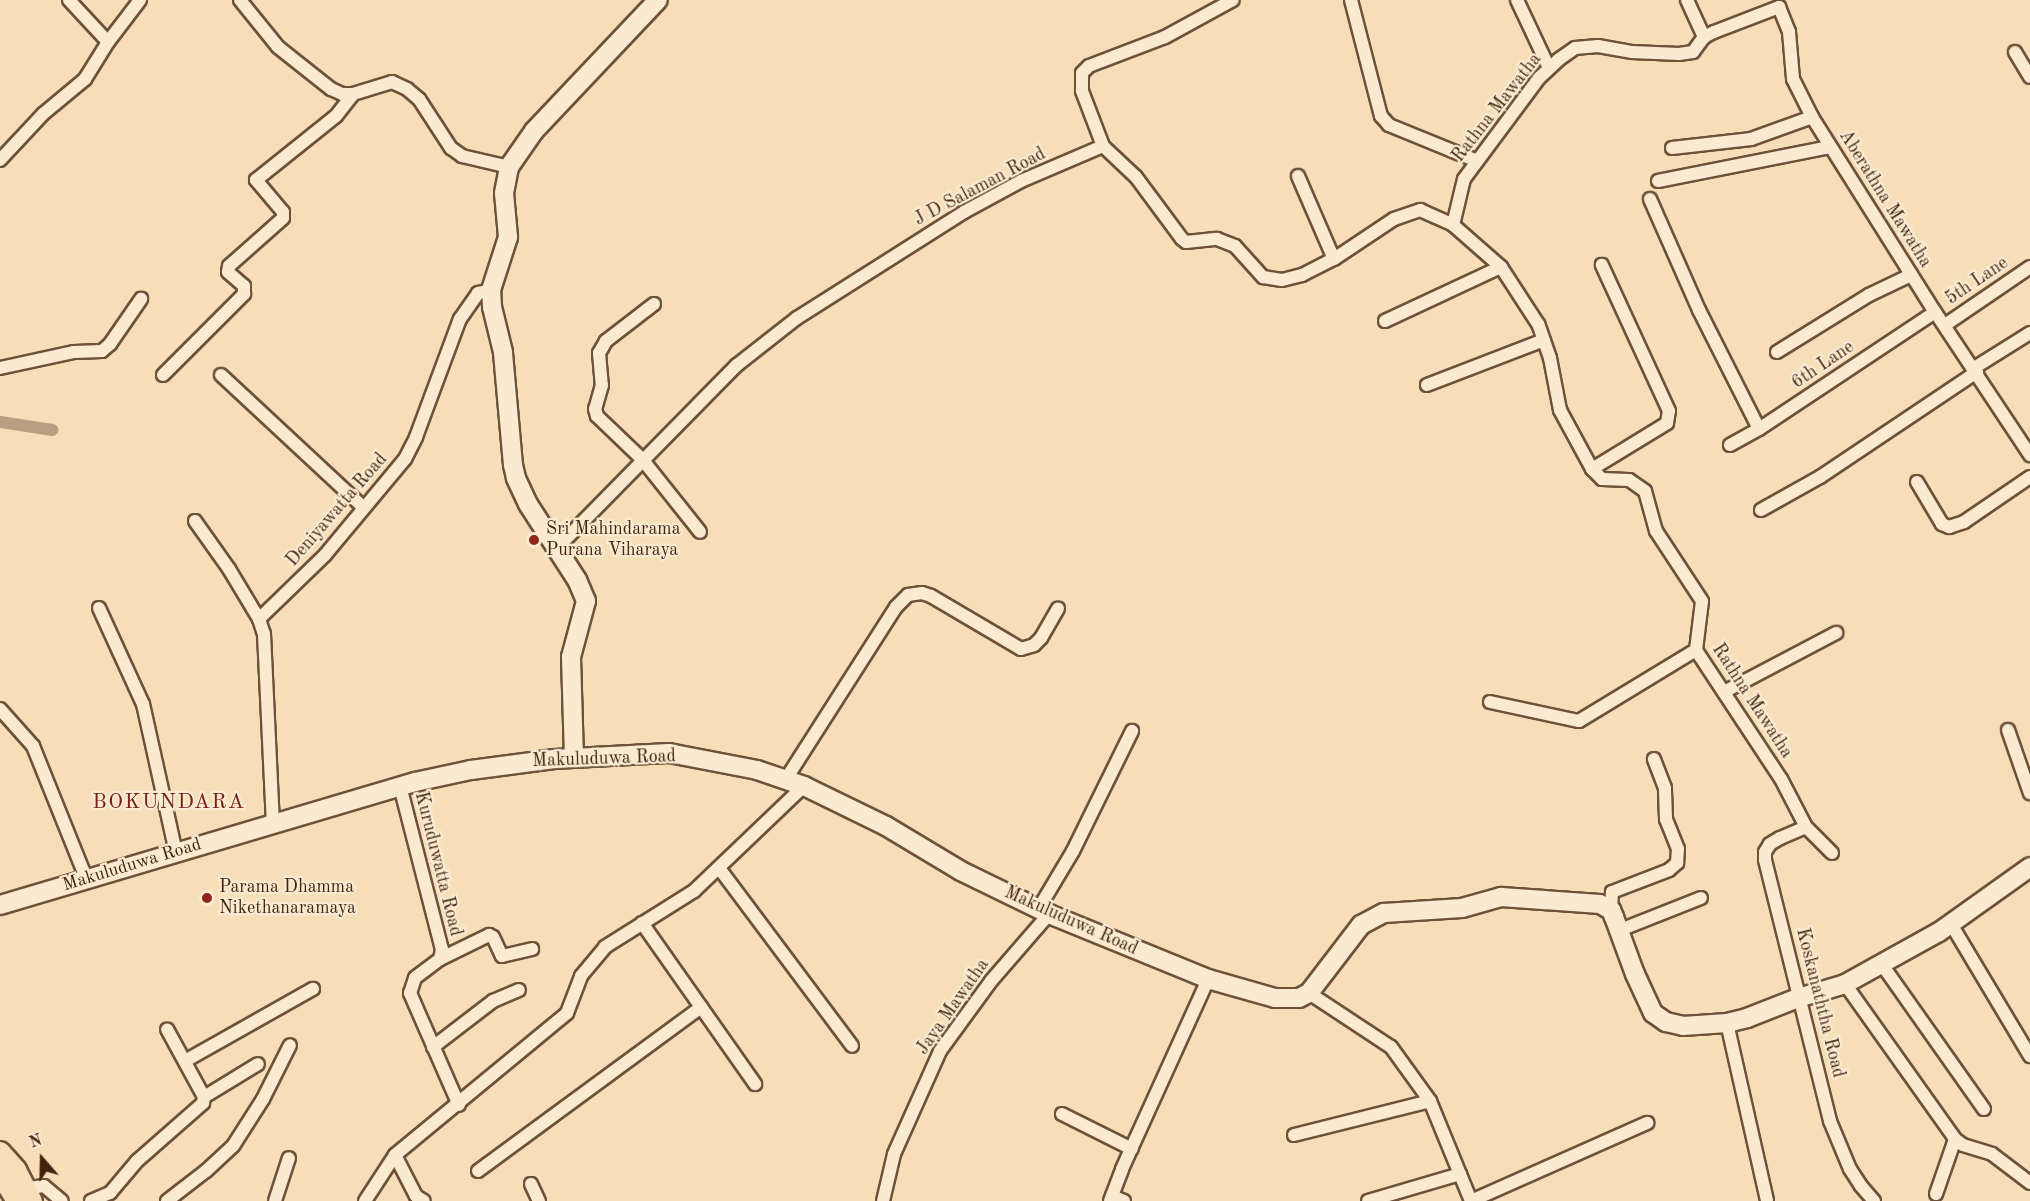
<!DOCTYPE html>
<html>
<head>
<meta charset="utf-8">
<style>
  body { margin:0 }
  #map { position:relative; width:2030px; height:1201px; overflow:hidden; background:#f6deb8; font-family:"Old Standard TT",serif }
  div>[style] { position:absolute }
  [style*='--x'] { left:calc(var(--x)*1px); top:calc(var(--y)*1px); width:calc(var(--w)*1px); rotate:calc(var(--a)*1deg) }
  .canal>* { height:12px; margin:-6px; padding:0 6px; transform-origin:6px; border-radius:6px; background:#b99e7f }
  .roads { filter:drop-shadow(2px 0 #6f5139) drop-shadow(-2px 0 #6f5139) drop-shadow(0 2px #6f5139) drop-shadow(0 -2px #6f5139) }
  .street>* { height:12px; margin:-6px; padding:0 6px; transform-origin:6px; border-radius:6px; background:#f9ead1 }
  .secondary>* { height:18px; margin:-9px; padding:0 9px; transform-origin:9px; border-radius:9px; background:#f9ead1 }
  .primary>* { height:20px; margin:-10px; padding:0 10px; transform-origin:10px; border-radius:10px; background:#f6deb8 }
  .dots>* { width:16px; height:16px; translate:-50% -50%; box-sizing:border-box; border:3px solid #f9ead1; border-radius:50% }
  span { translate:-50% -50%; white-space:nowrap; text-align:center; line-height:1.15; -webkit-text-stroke:4.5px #f9ead1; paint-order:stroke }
  .street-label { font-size:18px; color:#42220f }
  .poi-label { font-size:18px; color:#42220f }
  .left { translate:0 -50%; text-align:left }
  .quarter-label { font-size:21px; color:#7a1f14; letter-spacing:1.5px }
  .north { position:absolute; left:12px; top:1129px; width:60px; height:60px; -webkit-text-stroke:4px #f9ead1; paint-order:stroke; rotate:340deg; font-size:16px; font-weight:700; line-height:24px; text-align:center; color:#42220f }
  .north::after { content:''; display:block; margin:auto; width:21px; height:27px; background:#42220f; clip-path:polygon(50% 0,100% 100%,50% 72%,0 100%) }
</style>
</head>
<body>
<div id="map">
  <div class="canal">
    <i style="--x:0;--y:422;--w:53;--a:8.7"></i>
  </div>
  <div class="roads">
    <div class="street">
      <i style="--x:69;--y:0;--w:57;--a:47.1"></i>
      <i style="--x:240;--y:0;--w:60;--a:51"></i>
      <i style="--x:278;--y:47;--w:68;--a:38.4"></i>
      <i style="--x:331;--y:89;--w:12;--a:24"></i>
      <i style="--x:342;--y:94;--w:11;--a:0"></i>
      <i style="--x:353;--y:94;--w:41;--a:-17.1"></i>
      <i style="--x:392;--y:82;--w:17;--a:25"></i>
      <i style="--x:407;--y:89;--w:16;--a:40"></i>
      <i style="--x:419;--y:99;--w:59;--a:56.9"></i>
      <i style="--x:451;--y:148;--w:14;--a:36"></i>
      <i style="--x:462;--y:156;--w:48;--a:13.2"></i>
      <i style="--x:1351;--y:0;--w:120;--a:75.5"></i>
      <i style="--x:1381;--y:116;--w:12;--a:48"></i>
      <i style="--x:1389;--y:125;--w:95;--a:22.2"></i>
      <i style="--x:1517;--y:0;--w:75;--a:64.8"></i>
      <i style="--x:1687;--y:0;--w:41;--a:65.3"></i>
      <i style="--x:2015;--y:52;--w:29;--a:59"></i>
      <i style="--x:1103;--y:146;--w:59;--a:-110.9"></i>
      <i style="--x:1082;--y:91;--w:18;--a:-90"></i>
      <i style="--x:1082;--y:73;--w:10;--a:-45"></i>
      <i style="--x:1089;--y:66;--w:81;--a:-20.9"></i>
      <i style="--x:1165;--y:37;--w:77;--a:-28.6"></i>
      <i style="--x:1672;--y:148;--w:80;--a:-6.5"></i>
      <i style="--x:1751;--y:139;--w:65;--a:-19.8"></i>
      <i style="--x:0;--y:160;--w:63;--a:-46.9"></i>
      <i style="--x:43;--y:114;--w:55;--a:-39.8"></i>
      <i style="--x:85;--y:79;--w:44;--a:-58.1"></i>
      <i style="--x:108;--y:42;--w:53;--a:-52.7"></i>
      <i style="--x:1298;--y:176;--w:90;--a:66.6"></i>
      <i style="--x:1658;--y:181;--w:175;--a:-11.2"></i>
      <i style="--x:1650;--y:199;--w:121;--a:66.2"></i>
      <i style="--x:1699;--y:310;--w:133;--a:63.2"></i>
      <i style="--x:654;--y:304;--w:61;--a:142.4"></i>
      <i style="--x:606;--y:341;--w:8;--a:120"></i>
      <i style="--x:602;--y:348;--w:6;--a:121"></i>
      <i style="--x:599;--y:353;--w:32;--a:85"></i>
      <i style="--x:602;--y:385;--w:25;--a:106"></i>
      <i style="--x:595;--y:409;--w:7;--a:74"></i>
      <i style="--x:597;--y:416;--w:62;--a:43.7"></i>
      <i style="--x:642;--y:459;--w:93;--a:51.5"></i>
      <i style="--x:1385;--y:321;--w:128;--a:-25"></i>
      <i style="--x:1945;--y:325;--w:103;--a:-34.3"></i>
      <i style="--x:1777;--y:352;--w:108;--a:-31.8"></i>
      <i style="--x:1869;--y:295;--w:47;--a:-25.5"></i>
      <i style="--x:0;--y:368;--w:76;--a:-12.2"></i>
      <i style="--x:74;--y:352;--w:28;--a:-2"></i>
      <i style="--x:102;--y:351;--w:11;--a:-41"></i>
      <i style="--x:110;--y:344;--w:55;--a:-55.4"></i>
      <i style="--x:1974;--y:368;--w:66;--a:-32"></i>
      <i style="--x:163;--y:375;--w:115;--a:-45"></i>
      <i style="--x:244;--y:294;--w:8;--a:-90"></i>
      <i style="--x:244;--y:286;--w:21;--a:-139"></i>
      <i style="--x:228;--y:272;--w:6;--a:-81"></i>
      <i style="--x:229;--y:266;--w:72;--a:-41.6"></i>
      <i style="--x:283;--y:218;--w:6;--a:-90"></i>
      <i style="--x:283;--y:212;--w:42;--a:-130.2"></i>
      <i style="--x:256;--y:180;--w:102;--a:-38.7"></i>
      <i style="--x:336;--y:116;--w:28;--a:-52"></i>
      <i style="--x:221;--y:375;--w:195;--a:42.9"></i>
      <i style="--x:1427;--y:385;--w:125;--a:-21"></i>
      <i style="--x:1730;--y:445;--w:33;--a:-29"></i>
      <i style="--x:1759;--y:429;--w:211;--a:-33.6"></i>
      <i style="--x:1592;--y:469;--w:88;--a:-31.5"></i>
      <i style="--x:1667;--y:423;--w:12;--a:-81"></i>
      <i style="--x:1669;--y:411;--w:161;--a:-114.7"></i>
      <i style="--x:1917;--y:482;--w:49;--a:59.2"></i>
      <i style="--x:1942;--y:524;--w:8;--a:23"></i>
      <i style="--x:1949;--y:527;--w:16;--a:-18"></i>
      <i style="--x:1964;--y:522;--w:80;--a:-34.3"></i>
      <i style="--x:1761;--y:510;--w:68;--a:-29.2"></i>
      <i style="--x:1820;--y:477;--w:189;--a:-33.8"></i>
      <i style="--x:195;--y:521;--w:59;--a:54.7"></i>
      <i style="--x:229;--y:569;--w:58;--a:59"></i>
      <i style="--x:259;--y:619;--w:16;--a:72"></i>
      <i style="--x:264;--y:634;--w:191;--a:87.3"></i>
      <i style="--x:556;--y:549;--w:258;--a:-45.5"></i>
      <i style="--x:737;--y:365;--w:76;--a:-38.1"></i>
      <i style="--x:797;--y:318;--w:198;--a:-32.4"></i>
      <i style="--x:964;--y:212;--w:65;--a:-28.5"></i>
      <i style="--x:1021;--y:181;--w:89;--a:-23.1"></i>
      <i style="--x:1103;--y:146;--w:45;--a:43.2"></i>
      <i style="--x:1136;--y:177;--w:77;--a:53.4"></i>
      <i style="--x:1182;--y:239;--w:5;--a:37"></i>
      <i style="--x:1186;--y:242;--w:31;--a:-6"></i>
      <i style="--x:1217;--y:239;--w:19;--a:21"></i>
      <i style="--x:1235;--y:246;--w:42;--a:47.9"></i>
      <i style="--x:1263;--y:277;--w:19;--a:9"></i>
      <i style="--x:1282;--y:280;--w:21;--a:-14"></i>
      <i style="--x:1302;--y:275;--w:36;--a:-27"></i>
      <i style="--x:1334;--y:259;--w:72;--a:-33.7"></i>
      <i style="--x:1394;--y:219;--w:28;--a:-19"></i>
      <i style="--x:1420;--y:210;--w:36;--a:24"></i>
      <i style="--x:99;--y:608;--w:106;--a:65.4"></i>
      <i style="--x:143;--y:704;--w:153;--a:77.5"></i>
      <i style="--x:259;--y:619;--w:92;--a:-44.1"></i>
      <i style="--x:325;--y:555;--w:125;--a:-50.2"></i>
      <i style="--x:405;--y:459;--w:25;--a:-63"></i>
      <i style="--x:416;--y:437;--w:126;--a:-69.6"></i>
      <i style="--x:460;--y:319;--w:32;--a:-55"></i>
      <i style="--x:478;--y:293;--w:13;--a:-13"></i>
      <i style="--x:1724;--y:692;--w:127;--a:-27.8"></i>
      <i style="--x:1490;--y:702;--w:91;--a:12.1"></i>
      <i style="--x:1579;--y:721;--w:137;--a:-31.3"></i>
      <i style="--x:0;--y:709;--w:50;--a:48.3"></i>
      <i style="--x:33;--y:746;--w:142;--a:68.1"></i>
      <i style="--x:2008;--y:730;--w:67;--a:70.8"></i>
      <i style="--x:786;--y:779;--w:204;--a:-57.4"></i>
      <i style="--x:896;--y:607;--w:17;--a:-45"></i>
      <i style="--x:908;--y:595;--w:14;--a:-8"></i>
      <i style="--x:922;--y:593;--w:9;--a:18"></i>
      <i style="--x:931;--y:596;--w:104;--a:30.5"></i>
      <i style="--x:1021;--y:649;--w:14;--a:-17"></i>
      <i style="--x:1034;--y:645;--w:10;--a:-45"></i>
      <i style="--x:1041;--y:638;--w:34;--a:-60"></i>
      <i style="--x:400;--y:786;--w:168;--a:75.6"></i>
      <i style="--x:442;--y:949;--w:10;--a:101"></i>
      <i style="--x:440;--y:959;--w:31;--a:143"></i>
      <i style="--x:415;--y:978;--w:16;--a:108"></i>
      <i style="--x:410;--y:993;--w:122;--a:66.4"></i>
      <i style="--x:1806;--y:827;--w:28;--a:157"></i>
      <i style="--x:1780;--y:838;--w:12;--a:149"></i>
      <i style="--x:1770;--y:844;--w:9;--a:122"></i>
      <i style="--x:1765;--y:852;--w:8;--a:90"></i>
      <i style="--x:1765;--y:860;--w:269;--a:76"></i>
      <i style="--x:1830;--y:1121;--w:52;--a:67.4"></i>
      <i style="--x:1850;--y:1169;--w:20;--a:57"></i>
      <i style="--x:1861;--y:1186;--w:20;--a:49"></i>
      <i style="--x:1832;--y:853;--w:37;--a:-135"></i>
      <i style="--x:1806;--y:827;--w:54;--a:-117.5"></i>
      <i style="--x:1781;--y:779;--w:154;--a:-123.4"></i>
      <i style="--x:1696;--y:650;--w:49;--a:-83"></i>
      <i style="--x:1702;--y:601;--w:84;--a:-123.3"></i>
      <i style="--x:1656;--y:531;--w:41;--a:-105.4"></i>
      <i style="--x:1645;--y:491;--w:19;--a:-145"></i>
      <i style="--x:1629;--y:480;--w:27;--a:-178"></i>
      <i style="--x:1602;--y:479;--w:14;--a:-135"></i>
      <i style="--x:1592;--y:469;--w:67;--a:-118.5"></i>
      <i style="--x:1560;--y:410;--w:53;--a:-100.9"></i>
      <i style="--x:1550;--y:358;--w:36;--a:-109"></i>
      <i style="--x:1538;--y:324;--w:68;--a:-123"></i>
      <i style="--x:1501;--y:267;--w:64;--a:-138.8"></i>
      <i style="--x:1453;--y:225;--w:47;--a:-76.6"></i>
      <i style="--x:1464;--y:179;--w:126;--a:-53.4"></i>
      <i style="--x:1539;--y:78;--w:26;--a:-43"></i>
      <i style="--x:1558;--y:60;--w:21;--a:-35"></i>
      <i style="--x:1575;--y:48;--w:23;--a:-5"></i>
      <i style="--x:1598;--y:46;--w:35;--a:10"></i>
      <i style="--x:1632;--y:52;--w:47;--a:2.4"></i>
      <i style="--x:1679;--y:54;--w:14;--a:-8"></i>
      <i style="--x:1693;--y:52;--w:19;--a:-54"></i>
      <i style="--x:1704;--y:37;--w:11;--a:-27"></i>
      <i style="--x:1714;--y:32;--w:70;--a:-21"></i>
      <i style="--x:1779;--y:7;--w:27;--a:68"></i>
      <i style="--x:1789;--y:32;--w:47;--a:85.1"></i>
      <i style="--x:1793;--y:79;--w:42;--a:63.4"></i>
      <i style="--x:1812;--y:117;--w:231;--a:57.8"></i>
      <i style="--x:1935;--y:312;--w:172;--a:56.4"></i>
      <i style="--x:719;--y:868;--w:222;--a:53.2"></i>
      <i style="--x:1039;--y:908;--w:66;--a:-59.2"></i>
      <i style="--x:1073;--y:851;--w:134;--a:-63.8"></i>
      <i style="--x:1611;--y:910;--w:18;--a:-87"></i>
      <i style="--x:1612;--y:892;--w:61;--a:-21.1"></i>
      <i style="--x:1669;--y:870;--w:11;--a:-41"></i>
      <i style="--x:1677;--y:863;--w:14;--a:-86"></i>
      <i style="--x:1678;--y:849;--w:32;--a:-112"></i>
      <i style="--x:1666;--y:819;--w:31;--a:-92"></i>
      <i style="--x:1665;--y:788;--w:31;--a:-111"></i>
      <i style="--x:642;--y:923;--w:197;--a:54.9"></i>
      <i style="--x:1951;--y:924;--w:154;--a:59.1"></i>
      <i style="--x:1620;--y:930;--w:87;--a:-21.6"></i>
      <i style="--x:440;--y:959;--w:55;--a:-26.1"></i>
      <i style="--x:489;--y:935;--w:4;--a:27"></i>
      <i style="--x:493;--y:937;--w:21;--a:65"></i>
      <i style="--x:502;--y:956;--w:31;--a:-13"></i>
      <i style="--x:1883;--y:966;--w:175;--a:54.8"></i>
      <i style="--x:1845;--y:984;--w:190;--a:54.6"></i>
      <i style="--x:1955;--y:1139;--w:10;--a:37"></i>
      <i style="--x:1963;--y:1145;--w:30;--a:17"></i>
      <i style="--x:1992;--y:1154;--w:48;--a:37.3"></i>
      <i style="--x:1309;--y:993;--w:98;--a:33.4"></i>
      <i style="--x:1391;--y:1047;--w:67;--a:54.2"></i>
      <i style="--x:1430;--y:1101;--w:108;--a:67.7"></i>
      <i style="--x:1727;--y:1023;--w:182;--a:77.3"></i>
      <i style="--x:433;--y:1047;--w:76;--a:-37.5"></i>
      <i style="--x:493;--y:1001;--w:28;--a:-23"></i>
      <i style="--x:185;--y:1061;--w:147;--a:-29.4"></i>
      <i style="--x:204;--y:1097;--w:63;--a:-31.4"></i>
      <i style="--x:1062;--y:1114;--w:78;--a:26.6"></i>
      <i style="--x:1294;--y:1135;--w:140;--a:-14"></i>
      <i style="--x:395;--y:1155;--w:46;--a:62.9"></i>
      <i style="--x:416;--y:1196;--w:9;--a:32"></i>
      <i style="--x:478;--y:1171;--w:277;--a:-36.3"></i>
      <i style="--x:531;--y:1184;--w:19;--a:65"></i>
      <i style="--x:22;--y:1189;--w:22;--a:-8"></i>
      <i style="--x:44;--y:1186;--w:23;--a:40"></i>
      <i style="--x:1936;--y:1194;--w:58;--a:-70.9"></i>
      <i style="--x:1112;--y:1196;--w:13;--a:23"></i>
      <i style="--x:91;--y:1201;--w:21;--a:-23"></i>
      <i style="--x:110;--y:1193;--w:42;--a:-49.8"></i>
      <i style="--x:137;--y:1161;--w:88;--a:-41.3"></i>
      <i style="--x:203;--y:1103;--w:6;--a:-81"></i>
      <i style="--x:204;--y:1097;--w:77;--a:-118.6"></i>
      <i style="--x:167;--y:1201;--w:49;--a:-37.6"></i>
      <i style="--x:206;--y:1171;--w:37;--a:-43"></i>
      <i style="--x:233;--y:1146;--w:56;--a:-57.4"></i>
      <i style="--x:263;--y:1099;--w:60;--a:-63.4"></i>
      <i style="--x:275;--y:1201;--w:45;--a:-72"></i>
      <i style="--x:365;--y:1201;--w:55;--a:-56.9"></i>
      <i style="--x:395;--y:1155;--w:223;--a:-39.5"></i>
      <i style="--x:567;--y:1013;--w:40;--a:-69"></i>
      <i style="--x:581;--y:976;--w:38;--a:-50"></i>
      <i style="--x:605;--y:947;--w:105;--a:-32.2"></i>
      <i style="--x:694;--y:891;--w:152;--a:-43.7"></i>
      <i style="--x:883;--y:1201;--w:48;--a:-76.8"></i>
      <i style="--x:894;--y:1154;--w:113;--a:-65.9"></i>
      <i style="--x:940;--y:1051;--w:87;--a:-53.9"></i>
      <i style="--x:991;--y:981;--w:89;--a:-49.1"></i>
      <i style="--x:1110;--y:1201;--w:34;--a:-69"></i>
      <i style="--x:1122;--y:1169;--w:209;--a:-65.6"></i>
      <i style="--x:1368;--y:1201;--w:96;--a:-16.4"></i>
      <i style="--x:1471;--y:1201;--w:193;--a:-23.9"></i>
    </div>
    <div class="secondary">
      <i style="--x:574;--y:758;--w:101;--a:-91.7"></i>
      <i style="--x:571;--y:657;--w:58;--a:-75"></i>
      <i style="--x:586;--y:601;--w:23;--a:-113"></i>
      <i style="--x:577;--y:580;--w:90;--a:-122.8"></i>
      <i style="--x:528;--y:504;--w:29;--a:-115"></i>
      <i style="--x:516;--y:478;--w:13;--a:-103"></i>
      <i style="--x:513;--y:465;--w:113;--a:-95.1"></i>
      <i style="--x:503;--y:352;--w:46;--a:-103.7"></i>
      <i style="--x:492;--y:307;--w:17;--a:-93"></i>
      <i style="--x:491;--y:290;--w:56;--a:-72.2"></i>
      <i style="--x:508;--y:237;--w:44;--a:-95.2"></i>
      <i style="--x:504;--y:193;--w:26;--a:-79"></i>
      <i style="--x:509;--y:167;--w:44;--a:-55.2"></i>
      <i style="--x:534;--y:131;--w:180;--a:-46.6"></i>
      <i style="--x:0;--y:905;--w:433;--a:-16.5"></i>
      <i style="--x:415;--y:782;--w:57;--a:-12.1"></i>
      <i style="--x:471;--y:770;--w:84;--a:-7.5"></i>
      <i style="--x:554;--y:759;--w:115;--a:-3"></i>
      <i style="--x:669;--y:753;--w:90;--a:10.9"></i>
      <i style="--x:757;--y:770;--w:50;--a:18.8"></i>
      <i style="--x:804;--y:786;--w:91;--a:26"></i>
      <i style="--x:886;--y:826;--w:87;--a:31"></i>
      <i style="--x:961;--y:871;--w:98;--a:26"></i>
      <i style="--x:1049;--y:914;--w:172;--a:22.2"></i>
      <i style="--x:1208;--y:979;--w:70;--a:15.8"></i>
      <i style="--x:1275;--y:998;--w:24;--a:0"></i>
      <i style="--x:1299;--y:998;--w:11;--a:-27"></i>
      <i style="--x:1309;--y:993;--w:86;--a:-52.6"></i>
      <i style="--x:1361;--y:925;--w:26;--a:-28"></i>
      <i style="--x:1384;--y:913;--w:78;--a:-3.7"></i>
      <i style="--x:1462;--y:908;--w:41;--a:-15.8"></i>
      <i style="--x:1501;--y:897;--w:99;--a:4"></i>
      <i style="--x:1600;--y:904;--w:13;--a:29"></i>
      <i style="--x:1611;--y:910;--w:8;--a:67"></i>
      <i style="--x:1614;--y:917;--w:61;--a:69.8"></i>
      <i style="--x:1635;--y:974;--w:43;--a:65.2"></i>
      <i style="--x:1653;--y:1013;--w:16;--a:35"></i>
      <i style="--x:1666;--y:1022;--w:17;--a:13"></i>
      <i style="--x:1683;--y:1026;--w:44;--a:-3.9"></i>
      <i style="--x:1727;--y:1023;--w:21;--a:-14"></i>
      <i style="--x:1747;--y:1018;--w:55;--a:-21.4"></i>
      <i style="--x:1798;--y:998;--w:49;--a:-16.6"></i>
      <i style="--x:1845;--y:984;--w:107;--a:-29"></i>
      <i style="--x:1939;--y:932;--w:112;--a:-35.5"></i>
    </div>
    <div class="primary">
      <i style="--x:0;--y:1152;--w:24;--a:48"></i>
      <i style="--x:16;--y:1170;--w:35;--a:63"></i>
      <i style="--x:0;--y:1173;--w:33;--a:59"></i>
    </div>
  </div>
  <div class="dots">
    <i style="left:534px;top:540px;background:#8f2418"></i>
    <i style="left:207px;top:898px;background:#8f2418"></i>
  </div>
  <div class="street-label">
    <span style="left:1497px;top:108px;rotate:-52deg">Rathna Mawatha</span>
    <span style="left:980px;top:187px;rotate:-28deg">J D Salaman Road</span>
    <span style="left:1885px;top:199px;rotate:58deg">Aberathna Mawatha</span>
    <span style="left:1977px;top:281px;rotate:-34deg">5th Lane</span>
    <span style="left:1823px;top:365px;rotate:-34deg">6th Lane</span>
    <span style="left:337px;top:510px;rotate:-49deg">Deniyawatta Road</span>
    <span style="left:1752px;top:701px;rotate:57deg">Rathna Mawatha</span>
    <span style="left:604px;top:759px;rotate:-2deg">Makuluduwa Road</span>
    <span style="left:438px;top:864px;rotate:76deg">Kuruduwatta Road</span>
    <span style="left:132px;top:865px;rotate:-17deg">Makuluduwa Road</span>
    <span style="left:1071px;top:921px;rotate:24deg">Makuluduwa Road</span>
    <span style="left:1820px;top:1003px;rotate:76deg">Koskanaththa Road</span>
    <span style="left:953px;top:1007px;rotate:-55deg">Jaya Mawatha</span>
  </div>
  <div class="poi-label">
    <span class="left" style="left:546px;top:540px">Sri Mahindarama<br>Purana Viharaya</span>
    <span class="left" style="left:219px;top:898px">Parama Dhamma<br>Nikethanaramaya</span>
  </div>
  <div class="quarter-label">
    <span style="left:169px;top:803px">BOKUNDARA</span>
  </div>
  <div class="north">N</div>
</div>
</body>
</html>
